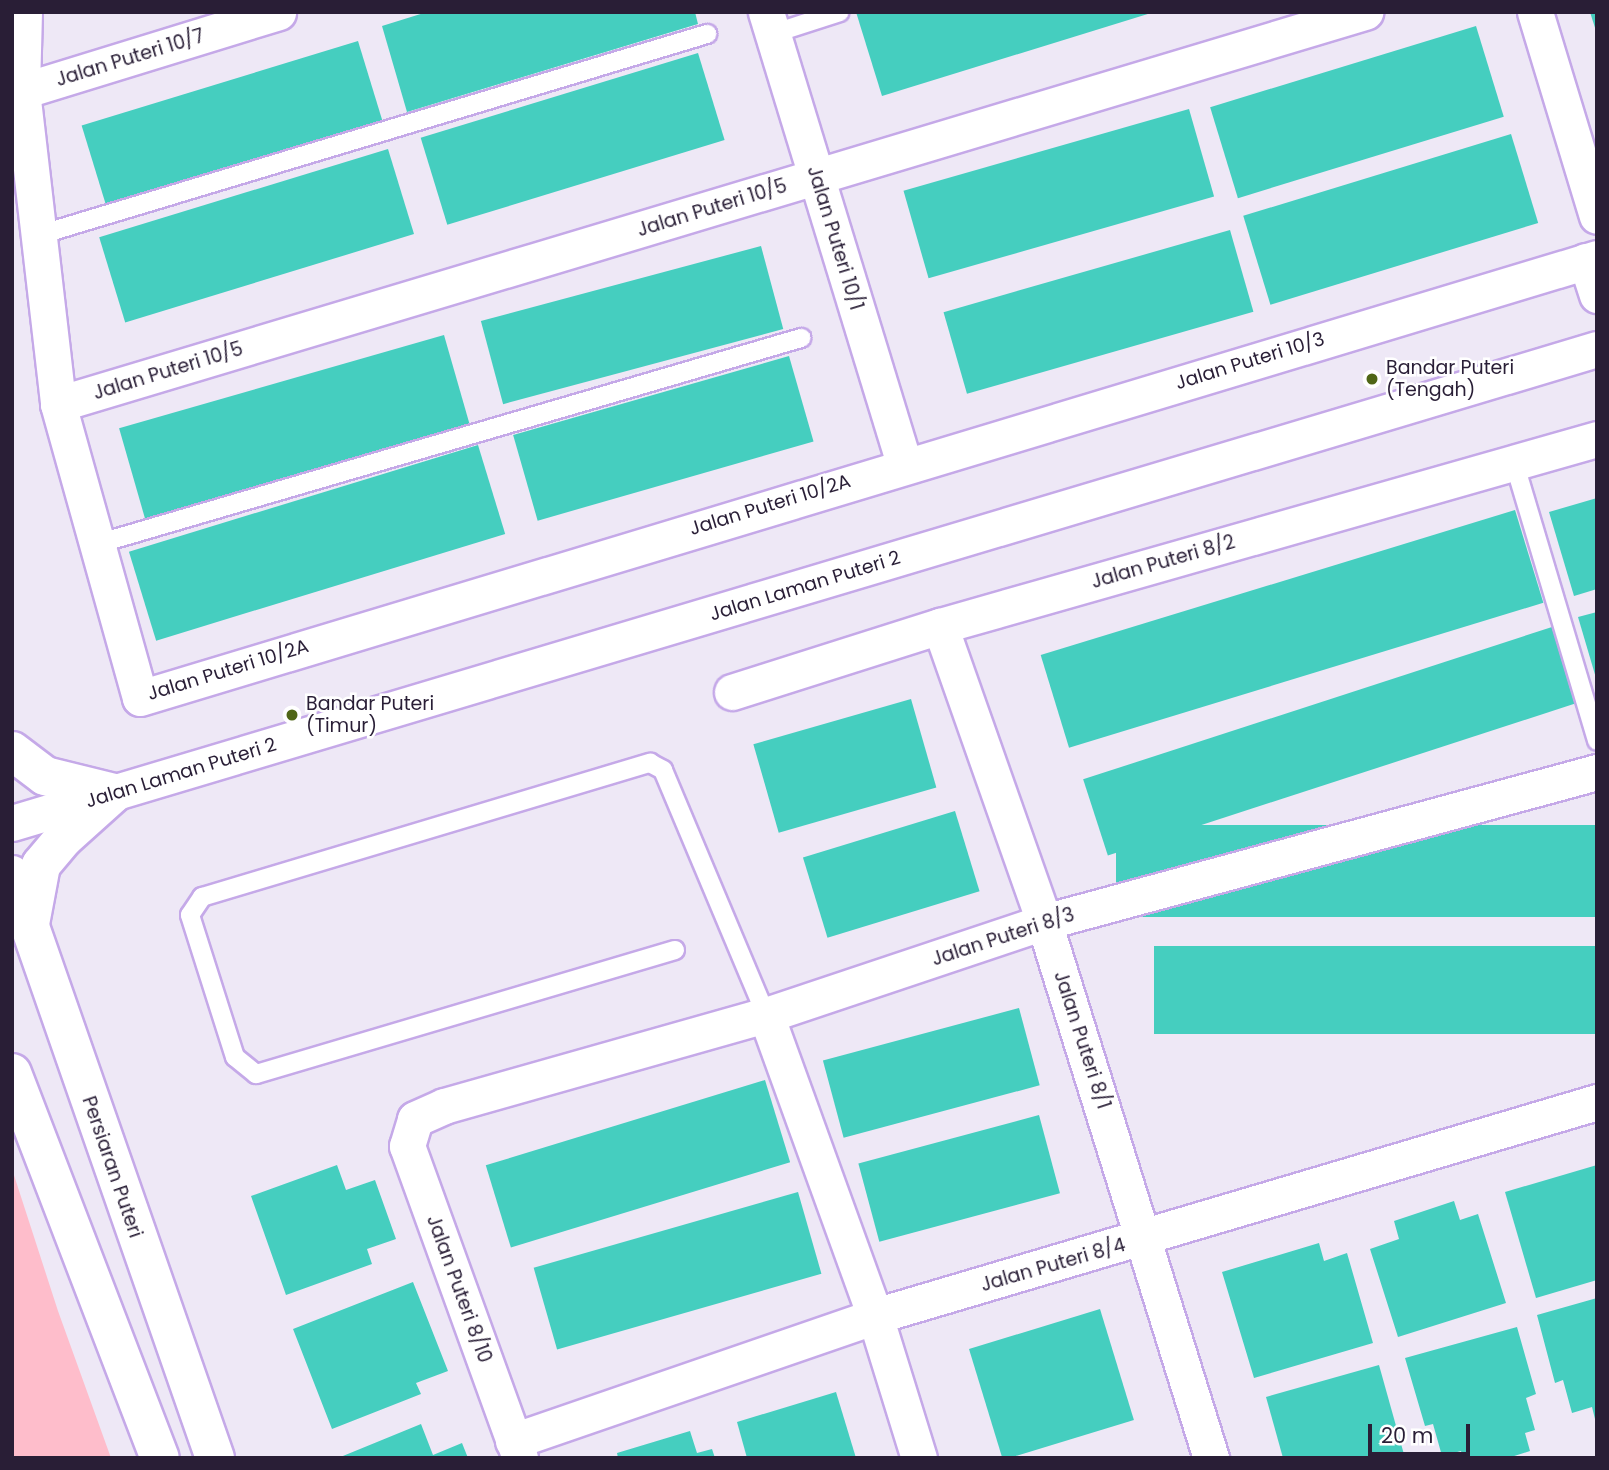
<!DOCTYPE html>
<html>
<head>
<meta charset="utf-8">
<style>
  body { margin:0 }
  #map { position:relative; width:1609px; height:1470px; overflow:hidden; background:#eee8f6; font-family:Poppins,sans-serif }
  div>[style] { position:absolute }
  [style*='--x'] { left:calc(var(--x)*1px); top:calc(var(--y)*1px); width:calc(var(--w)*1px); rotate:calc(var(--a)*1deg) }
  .green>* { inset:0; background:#febdcb }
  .building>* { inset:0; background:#45cebf; transform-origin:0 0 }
  .roads { filter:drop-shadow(2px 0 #c5a9e8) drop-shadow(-2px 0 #c5a9e8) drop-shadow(0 2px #c5a9e8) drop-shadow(0 -2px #c5a9e8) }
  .lane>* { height:18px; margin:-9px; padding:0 9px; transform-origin:9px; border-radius:9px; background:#fff }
  .street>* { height:35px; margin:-17.5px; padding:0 17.5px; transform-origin:17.5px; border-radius:17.5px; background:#fff }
  .secondary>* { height:38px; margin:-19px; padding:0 19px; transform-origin:19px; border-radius:19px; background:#fff }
  .dots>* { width:19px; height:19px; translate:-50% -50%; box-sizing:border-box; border:4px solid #fff; border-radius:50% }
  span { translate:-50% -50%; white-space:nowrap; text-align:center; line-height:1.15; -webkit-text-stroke:5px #fff; paint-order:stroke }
  .street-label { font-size:19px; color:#291e36 }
  .poi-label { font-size:19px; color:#291e36 }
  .left { translate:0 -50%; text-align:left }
  .frame { position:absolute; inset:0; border:14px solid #291e36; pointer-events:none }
  .scale { position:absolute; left:1368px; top:1424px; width:102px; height:32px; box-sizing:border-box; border:4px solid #291e36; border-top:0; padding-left:9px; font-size:21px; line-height:24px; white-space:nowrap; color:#291e36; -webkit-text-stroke:5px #fff; paint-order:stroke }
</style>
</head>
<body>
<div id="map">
  <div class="green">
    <i style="clip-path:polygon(12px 1169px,58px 1311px,111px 1458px,12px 1458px)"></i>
  </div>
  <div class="building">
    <i style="clip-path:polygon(427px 12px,695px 12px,698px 24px,407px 112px,382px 26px)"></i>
    <i style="clip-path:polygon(856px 12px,1151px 12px,1151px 13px,882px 96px)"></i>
    <i style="clip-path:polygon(1590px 12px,1597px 12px,1597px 31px,1596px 31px)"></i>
    <i style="left:1476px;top:26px;width:95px;height:278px;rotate:73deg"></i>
    <i style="left:358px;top:41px;width:84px;height:289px;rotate:73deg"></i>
    <i style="left:698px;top:53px;width:91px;height:290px;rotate:73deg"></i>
    <i style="left:1189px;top:109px;width:91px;height:297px;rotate:74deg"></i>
    <i style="left:1511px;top:134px;width:93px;height:280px;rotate:73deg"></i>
    <i style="left:388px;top:149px;width:89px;height:302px;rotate:73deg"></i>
    <i style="left:1230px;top:230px;width:85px;height:298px;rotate:74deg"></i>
    <i style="left:761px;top:246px;width:86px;height:290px;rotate:75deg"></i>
    <i style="left:444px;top:335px;width:96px;height:338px;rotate:74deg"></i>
    <i style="left:789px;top:356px;width:89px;height:287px;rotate:74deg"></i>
    <i style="left:478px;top:445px;width:93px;height:365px;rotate:73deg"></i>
    <i style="clip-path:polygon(1597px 498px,1597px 589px,1574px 596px,1549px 512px)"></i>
    <i style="left:1515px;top:510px;width:97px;height:496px;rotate:73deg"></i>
    <i style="clip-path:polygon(1597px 612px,1597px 678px,1596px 678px,1578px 617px)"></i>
    <i style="left:1552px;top:627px;width:80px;height:493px;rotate:72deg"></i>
    <i style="left:911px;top:699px;width:92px;height:164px;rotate:74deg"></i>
    <i style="left:955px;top:811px;width:84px;height:159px;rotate:73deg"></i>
    <i style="left:1597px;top:825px;width:92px;height:481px;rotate:90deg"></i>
    <i style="left:1597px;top:946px;width:88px;height:443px;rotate:90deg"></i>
    <i style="left:1019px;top:1008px;width:80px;height:203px;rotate:75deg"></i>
    <i style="left:765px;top:1080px;width:86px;height:292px;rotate:73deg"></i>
    <i style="left:1039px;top:1115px;width:81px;height:187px;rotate:75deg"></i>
    <i style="clip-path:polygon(337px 1165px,346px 1190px,375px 1180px,396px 1239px,367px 1249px,372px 1264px,286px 1295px,251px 1196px)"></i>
    <i style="clip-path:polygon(1597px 1165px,1597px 1280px,1536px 1298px,1505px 1192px)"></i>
    <i style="left:798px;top:1192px;width:85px;height:275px;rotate:74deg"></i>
    <i style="clip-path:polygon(1454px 1201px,1460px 1220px,1478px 1214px,1506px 1303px,1398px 1337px,1370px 1249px,1399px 1239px,1394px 1221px)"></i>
    <i style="clip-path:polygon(1319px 1243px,1324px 1261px,1347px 1253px,1373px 1343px,1254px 1378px,1222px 1272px)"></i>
    <i style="clip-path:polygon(413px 1282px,448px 1371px,416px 1383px,421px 1394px,332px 1429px,293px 1329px)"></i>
    <i style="clip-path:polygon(1597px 1298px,1597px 1423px,1596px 1423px,1592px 1407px,1572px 1413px,1563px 1380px,1555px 1383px,1537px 1315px)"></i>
    <i style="left:1100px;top:1309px;width:116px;height:137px;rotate:73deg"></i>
    <i style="clip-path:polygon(1517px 1327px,1536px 1394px,1526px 1398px,1535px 1430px,1525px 1433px,1530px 1451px,1508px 1458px,1463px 1458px,1461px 1451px,1442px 1456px,1433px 1424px,1425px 1426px,1405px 1358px)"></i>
    <i style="clip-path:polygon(1379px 1365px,1405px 1458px,1283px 1458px,1266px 1397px)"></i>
    <i style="clip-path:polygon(836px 1392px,856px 1458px,747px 1458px,737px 1422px)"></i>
    <i style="clip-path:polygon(421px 1424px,433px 1455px,462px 1443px,468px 1458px,338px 1458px)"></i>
    <i style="clip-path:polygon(690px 1431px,697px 1453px,712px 1449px,715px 1458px,618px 1458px,617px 1453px)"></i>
  </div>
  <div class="roads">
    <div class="lane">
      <i style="--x:772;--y:34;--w:71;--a:-17.9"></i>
      <i style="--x:39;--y:235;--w:698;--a:-16.75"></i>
      <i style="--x:1514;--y:462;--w:291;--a:73.4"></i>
      <i style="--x:97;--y:544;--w:734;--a:-16.31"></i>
      <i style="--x:675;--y:950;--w:437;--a:163.5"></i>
      <i style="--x:256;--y:1074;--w:27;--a:-141"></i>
      <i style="--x:235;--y:1057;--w:149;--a:-107.6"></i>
      <i style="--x:190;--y:915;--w:22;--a:-56"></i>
      <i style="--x:202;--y:897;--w:468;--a:-16.7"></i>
      <i style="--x:650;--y:763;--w:15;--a:28"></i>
      <i style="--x:663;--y:770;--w:266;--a:67.2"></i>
    </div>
    <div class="street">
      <i style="--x:24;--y:12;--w:79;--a:91.5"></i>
      <i style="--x:22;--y:91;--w:315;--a:83.4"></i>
      <i style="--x:58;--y:404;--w:305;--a:74.4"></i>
      <i style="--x:140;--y:698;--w:1522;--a:-16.8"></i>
      <i style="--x:766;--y:12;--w:473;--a:73"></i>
      <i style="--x:1535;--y:12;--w:213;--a:73.1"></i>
      <i style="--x:22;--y:91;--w:268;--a:-17.1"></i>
      <i style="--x:1586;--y:261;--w:36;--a:72"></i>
      <i style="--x:58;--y:404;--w:1365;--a:-16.7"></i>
      <i style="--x:940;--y:626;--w:314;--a:70.6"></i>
      <i style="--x:1044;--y:922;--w:561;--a:72.69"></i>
      <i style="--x:732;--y:692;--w:218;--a:-17.6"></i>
      <i style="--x:940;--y:626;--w:683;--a:-15.89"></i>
      <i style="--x:12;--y:823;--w:1654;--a:-16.65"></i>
      <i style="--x:766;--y:1015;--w:320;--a:70.1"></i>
      <i style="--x:875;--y:1316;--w:149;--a:72.8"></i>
      <i style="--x:513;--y:1441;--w:383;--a:-19"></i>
      <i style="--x:875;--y:1316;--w:753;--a:-16.51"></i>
      <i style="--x:520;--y:1458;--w:332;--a:-109.9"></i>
      <i style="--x:407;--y:1146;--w:28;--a:-73"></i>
      <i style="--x:415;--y:1119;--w:32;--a:-24"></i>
      <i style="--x:444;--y:1106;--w:335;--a:-15.8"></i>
      <i style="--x:766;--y:1015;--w:293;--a:-18.5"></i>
      <i style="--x:1044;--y:922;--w:573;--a:-15.18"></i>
    </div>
    <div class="secondary">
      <i style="--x:12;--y:751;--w:41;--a:37.1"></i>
      <i style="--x:45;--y:776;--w:71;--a:13.8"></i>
      <i style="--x:12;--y:875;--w:617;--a:70.8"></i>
      <i style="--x:30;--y:924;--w:60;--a:-79.4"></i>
      <i style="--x:41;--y:865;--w:35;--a:-50"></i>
      <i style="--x:64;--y:838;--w:67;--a:-42"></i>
      <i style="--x:12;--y:1073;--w:412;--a:69"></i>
    </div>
  </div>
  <div class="dots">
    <i style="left:1372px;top:379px;background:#4f6616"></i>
    <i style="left:292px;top:715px;background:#4f6616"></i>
  </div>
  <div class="street-label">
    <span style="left:130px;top:58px;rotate:-17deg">Jalan Puteri 10/7</span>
    <span style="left:712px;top:208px;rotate:-17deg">Jalan Puteri 10/5</span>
    <span style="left:835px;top:238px;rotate:73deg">Jalan Puteri 10/1</span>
    <span style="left:1250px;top:361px;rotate:-17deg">Jalan Puteri 10/3</span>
    <span style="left:168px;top:371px;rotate:-17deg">Jalan Puteri 10/5</span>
    <span style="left:770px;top:505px;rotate:-17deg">Jalan Puteri 10/2A</span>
    <span style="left:1163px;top:562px;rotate:-16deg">Jalan Puteri 8/2</span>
    <span style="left:805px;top:586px;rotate:-17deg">Jalan Laman Puteri 2</span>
    <span style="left:228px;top:670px;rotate:-17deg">Jalan Puteri 10/2A</span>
    <span style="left:181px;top:773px;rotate:-17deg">Jalan Laman Puteri 2</span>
    <span style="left:1003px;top:937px;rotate:-18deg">Jalan Puteri 8/3</span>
    <span style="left:1082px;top:1040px;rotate:72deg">Jalan Puteri 8/1</span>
    <span style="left:112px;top:1167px;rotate:71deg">Persiaran Puteri</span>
    <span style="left:1053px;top:1265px;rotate:-16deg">Jalan Puteri 8/4</span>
    <span style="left:459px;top:1289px;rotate:70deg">Jalan Puteri 8/10</span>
  </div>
  <div class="poi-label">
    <span class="left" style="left:1386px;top:379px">Bandar Puteri<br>(Tengah)</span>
    <span class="left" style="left:306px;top:715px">Bandar Puteri<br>(Timur)</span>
  </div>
  <div class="frame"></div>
  <div class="scale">20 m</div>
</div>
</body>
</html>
